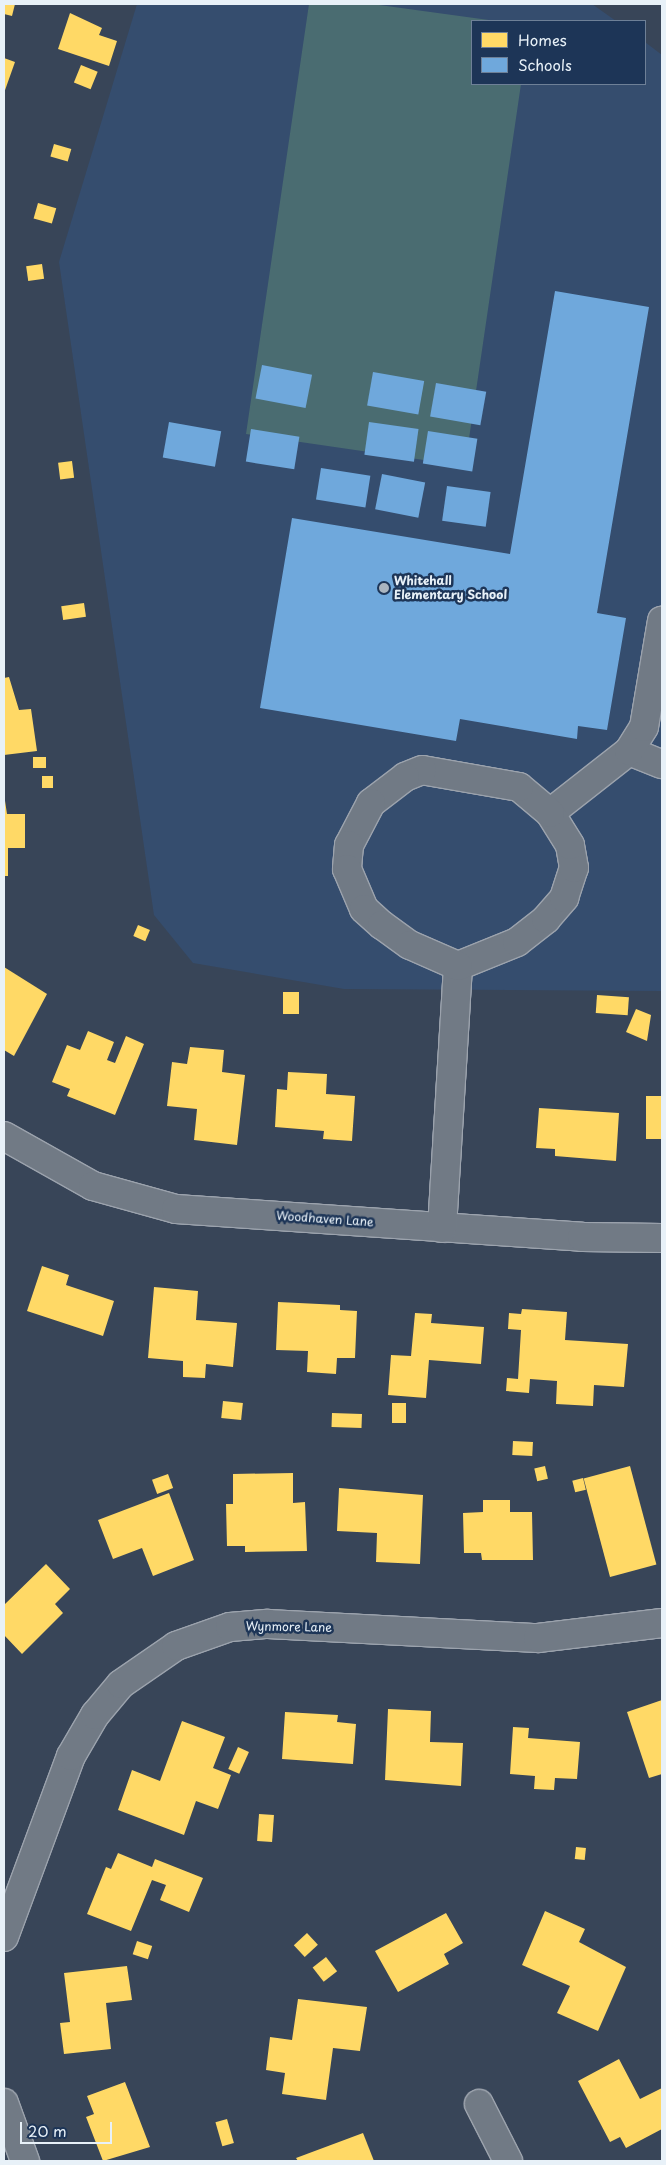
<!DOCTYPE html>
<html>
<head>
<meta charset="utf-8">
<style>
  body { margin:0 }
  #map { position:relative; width:666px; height:2165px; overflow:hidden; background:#384558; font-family:"Playpen Sans",sans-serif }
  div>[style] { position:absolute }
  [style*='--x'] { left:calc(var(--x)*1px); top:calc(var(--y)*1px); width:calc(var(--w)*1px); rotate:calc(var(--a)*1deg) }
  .built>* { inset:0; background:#354d6e }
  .green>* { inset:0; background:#4a6c71 }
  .homes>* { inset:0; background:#ffd966; transform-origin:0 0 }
  .schools>* { inset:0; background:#6fa8dc; transform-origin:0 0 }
  .roads { filter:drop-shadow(1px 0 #9ca3ad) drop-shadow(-1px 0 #9ca3ad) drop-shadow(0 1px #9ca3ad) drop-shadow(0 -1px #9ca3ad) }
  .minor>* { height:28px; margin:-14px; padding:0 14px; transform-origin:14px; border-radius:14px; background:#717a85 }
  .dots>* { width:14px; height:14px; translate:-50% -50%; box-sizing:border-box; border:2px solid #1d3557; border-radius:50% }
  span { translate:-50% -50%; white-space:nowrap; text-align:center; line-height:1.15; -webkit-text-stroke:5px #1d3557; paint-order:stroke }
  .poi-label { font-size:12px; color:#e8f1f8; font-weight:700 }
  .left { translate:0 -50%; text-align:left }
  .street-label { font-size:12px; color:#e8f1f8 }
  .frame { position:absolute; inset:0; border:5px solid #e8f1f8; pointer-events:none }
  .legend { position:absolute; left:471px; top:20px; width:175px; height:65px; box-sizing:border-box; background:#1d3557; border:1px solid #6e8097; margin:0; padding:6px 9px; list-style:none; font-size:15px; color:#e8f1f8 }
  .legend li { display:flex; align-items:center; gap:10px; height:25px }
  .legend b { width:25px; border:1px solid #6e8097 }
  .scale { position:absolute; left:20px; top:2122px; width:92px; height:22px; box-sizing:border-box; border:2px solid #e8f1f8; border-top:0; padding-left:6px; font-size:15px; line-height:18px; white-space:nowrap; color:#e8f1f8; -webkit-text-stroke:4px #1d3557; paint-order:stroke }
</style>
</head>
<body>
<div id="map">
  <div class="built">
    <i style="clip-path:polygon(137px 4px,592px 4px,616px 21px,472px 21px,472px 84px,645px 84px,645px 42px,662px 55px,662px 991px,344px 989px,193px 963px,154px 915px,59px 262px)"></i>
  </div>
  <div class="green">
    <i style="clip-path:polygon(309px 4px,372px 4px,496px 21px,472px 21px,472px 84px,521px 84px,465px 466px,246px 434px)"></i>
  </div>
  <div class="homes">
    <i style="clip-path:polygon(4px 4px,15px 4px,12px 16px,4px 14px)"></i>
    <i style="clip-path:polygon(70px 13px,102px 28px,99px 35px,117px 41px,109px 66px,58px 49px)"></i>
    <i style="clip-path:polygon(4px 58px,15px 62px,4px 93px)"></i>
    <i style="left:81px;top:65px;width:18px;height:19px;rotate:22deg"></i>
    <i style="left:54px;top:144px;width:18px;height:13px;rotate:16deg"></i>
    <i style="left:38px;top:203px;width:19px;height:16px;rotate:16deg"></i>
    <i style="left:42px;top:264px;width:15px;height:16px;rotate:82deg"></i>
    <i style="left:72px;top:461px;width:17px;height:14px;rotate:83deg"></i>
    <i style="left:84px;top:603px;width:14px;height:23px;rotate:82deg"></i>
    <i style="clip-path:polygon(9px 677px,19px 710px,31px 709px,37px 751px,4px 755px,4px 678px)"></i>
    <i style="left:33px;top:757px;width:13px;height:11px"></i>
    <i style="left:53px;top:776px;width:12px;height:11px;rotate:90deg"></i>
    <i style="clip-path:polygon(4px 794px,7px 814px,25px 814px,25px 848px,8px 848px,8px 876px,4px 876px)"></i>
    <i style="left:138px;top:925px;width:13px;height:12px;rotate:23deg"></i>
    <i style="clip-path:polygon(4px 967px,47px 994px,14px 1056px,4px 1050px)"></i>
    <i style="left:283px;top:992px;width:16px;height:22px"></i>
    <i style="left:597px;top:995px;width:32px;height:18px;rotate:4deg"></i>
    <i style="clip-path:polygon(636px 1009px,651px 1015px,647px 1041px,626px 1032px)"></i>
    <i style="clip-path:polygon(88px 1031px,114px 1042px,107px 1060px,115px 1063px,126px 1036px,144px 1044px,115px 1115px,67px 1096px,70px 1089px,52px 1082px,67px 1045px,80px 1050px)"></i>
    <i style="clip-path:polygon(190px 1047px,224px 1050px,222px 1072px,245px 1075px,237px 1145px,194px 1140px,197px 1109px,167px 1106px,172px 1062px,187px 1064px)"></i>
    <i style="clip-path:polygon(288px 1072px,327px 1074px,326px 1094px,355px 1096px,352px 1141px,323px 1139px,324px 1131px,275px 1127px,277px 1089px,287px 1090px)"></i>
    <i style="left:646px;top:1096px;width:16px;height:43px"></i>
    <i style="clip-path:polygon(539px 1108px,619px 1113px,616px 1161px,555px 1156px,555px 1149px,536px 1148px)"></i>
    <i style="clip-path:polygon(42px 1266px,69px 1275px,66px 1285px,114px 1301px,103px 1336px,27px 1311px)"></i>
    <i style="clip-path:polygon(154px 1287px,198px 1291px,196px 1320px,237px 1323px,233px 1367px,206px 1364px,205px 1378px,183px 1377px,183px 1361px,148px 1358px)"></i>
    <i style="clip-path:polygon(278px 1302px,340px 1305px,340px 1310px,357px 1311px,355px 1358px,337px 1358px,336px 1374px,307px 1372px,308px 1351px,276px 1350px)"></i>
    <i style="clip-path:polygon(522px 1309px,567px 1312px,565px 1340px,628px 1344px,624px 1387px,594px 1385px,593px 1406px,556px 1404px,557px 1381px,530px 1379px,529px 1393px,506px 1391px,507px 1378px,518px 1379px,521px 1330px,508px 1329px,509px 1313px,521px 1314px)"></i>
    <i style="clip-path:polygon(415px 1313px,432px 1314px,431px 1323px,484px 1327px,481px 1364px,429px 1360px,426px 1398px,388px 1395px,391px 1355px,411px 1356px)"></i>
    <i style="left:223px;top:1401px;width:20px;height:17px;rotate:6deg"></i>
    <i style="left:392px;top:1403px;width:14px;height:20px"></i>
    <i style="left:332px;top:1413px;width:30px;height:14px;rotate:2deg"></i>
    <i style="left:513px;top:1441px;width:20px;height:14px;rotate:3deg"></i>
    <i style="left:545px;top:1466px;width:13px;height:11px;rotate:77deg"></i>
    <i style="left:630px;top:1466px;width:102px;height:48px;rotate:75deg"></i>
    <i style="clip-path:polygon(293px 1473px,293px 1503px,305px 1502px,307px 1551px,245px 1552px,245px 1546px,227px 1546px,226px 1504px,233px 1504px,233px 1474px)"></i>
    <i style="left:168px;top:1474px;width:15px;height:17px;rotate:70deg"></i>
    <i style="left:583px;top:1478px;width:12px;height:11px;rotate:76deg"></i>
    <i style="clip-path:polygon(339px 1488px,423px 1495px,420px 1564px,376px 1562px,377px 1533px,337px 1531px)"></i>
    <i style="clip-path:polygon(169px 1493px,194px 1560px,153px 1576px,142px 1548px,113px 1559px,98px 1520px)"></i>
    <i style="clip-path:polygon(483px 1500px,510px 1500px,510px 1512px,532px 1512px,533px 1560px,482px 1560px,481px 1553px,464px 1553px,463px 1513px,483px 1512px)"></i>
    <i style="clip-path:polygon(46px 1564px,70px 1589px,55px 1604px,63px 1613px,22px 1654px,4px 1635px,4px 1605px)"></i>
    <i style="clip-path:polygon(662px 1700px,662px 1774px,649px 1778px,627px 1712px)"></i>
    <i style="clip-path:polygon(388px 1709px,431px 1711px,430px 1742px,463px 1743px,461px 1786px,385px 1780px)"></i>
    <i style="clip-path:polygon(285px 1712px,338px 1715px,337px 1722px,356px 1724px,353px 1764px,282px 1759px)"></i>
    <i style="clip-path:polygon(182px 1721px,225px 1737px,213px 1768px,231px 1775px,218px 1809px,196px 1801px,184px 1835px,118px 1810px,132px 1770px,160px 1781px)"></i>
    <i style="clip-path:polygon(513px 1727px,529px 1728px,528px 1738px,580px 1742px,577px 1779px,555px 1778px,554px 1790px,534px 1789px,535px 1776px,510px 1774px)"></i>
    <i style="left:238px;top:1747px;width:12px;height:24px;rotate:24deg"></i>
    <i style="left:259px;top:1814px;width:15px;height:27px;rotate:4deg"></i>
    <i style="left:576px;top:1847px;width:10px;height:12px;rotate:6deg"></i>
    <i style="clip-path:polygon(118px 1853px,152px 1867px,155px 1859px,203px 1878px,189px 1912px,160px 1900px,166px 1885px,152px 1880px,131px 1931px,87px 1914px,106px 1867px,111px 1869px)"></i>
    <i style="clip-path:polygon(545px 1911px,585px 1929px,579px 1942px,626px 1967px,598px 2031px,557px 2013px,570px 1986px,522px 1965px)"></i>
    <i style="clip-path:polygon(446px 1913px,463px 1943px,444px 1954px,449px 1964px,398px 1992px,375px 1951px)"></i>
    <i style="left:307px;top:1933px;width:16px;height:18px;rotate:47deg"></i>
    <i style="left:137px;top:1941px;width:16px;height:14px;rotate:18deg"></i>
    <i style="left:326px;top:1957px;width:18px;height:17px;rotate:52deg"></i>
    <i style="clip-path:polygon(127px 1966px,132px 2000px,106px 2003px,111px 2049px,64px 2054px,60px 2023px,70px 2022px,64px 1973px)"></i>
    <i style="clip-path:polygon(298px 1999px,367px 2007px,360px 2051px,333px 2048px,326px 2100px,282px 2094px,285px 2073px,266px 2070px,270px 2037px,292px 2040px)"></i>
    <i style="clip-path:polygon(619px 2059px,640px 2099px,662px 2088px,662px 2129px,626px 2148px,620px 2137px,610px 2142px,578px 2081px)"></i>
    <i style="clip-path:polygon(125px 2082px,150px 2147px,103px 2161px,86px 2117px,94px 2114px,87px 2096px)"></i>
    <i style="left:227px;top:2119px;width:25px;height:12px;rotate:74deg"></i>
    <i style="clip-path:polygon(363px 2133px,374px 2161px,298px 2161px,296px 2158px)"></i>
  </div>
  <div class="schools">
    <i style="clip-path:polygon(555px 291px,649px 307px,597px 613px,626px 618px,607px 730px,578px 726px,577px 739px,460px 719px,456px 741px,260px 708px,292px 518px,510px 554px)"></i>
    <i style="left:262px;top:365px;width:51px;height:34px;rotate:11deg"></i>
    <i style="left:373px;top:372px;width:52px;height:34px;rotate:10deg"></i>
    <i style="left:436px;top:383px;width:51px;height:34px;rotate:10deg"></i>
    <i style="left:169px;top:422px;width:53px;height:36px;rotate:10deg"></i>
    <i style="left:369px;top:422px;width:50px;height:33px;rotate:8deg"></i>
    <i style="left:251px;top:429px;width:49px;height:33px;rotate:9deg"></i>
    <i style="left:428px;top:431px;width:50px;height:33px;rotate:9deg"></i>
    <i style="left:321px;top:468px;width:50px;height:32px;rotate:9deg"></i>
    <i style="left:382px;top:474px;width:44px;height:36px;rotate:11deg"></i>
    <i style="left:447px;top:486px;width:44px;height:35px;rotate:8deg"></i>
  </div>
  <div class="roads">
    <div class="minor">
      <i style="--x:629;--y:751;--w:35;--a:22"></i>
      <i style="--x:550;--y:813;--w:100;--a:-38.1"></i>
      <i style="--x:629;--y:751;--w:28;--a:-58"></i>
      <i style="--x:644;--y:727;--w:108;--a:-80.4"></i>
      <i style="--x:4;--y:1136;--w:102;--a:29.3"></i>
      <i style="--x:93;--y:1186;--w:86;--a:15.5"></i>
      <i style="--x:176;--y:1209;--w:407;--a:3.9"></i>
      <i style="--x:582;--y:1237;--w:80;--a:0.7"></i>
      <i style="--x:442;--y:1228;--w:262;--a:-86.5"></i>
      <i style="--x:458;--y:966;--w:64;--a:-22.1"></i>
      <i style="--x:517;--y:942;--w:37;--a:-38"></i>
      <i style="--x:546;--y:919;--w:28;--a:-49"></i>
      <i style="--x:564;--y:898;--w:32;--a:-72"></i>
      <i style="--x:574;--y:868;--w:23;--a:-100"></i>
      <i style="--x:570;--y:845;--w:38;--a:-122"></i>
      <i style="--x:550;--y:813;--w:40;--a:-140"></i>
      <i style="--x:519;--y:787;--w:98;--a:-170.1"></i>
      <i style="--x:422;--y:770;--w:18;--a:158"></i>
      <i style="--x:405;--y:777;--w:43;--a:142.6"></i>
      <i style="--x:371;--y:803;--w:47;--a:117.6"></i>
      <i style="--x:349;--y:845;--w:24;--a:95"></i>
      <i style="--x:347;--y:869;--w:43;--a:67"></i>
      <i style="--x:364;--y:909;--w:24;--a:42"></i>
      <i style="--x:382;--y:925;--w:34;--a:36"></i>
      <i style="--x:410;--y:945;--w:52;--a:23.6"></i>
      <i style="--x:4;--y:1937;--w:193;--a:-69.7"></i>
      <i style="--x:71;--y:1756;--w:48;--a:-59.7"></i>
      <i style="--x:95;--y:1715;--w:40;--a:-50"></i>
      <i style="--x:121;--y:1684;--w:67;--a:-34.6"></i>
      <i style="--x:176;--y:1646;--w:57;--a:-19.4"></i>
      <i style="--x:230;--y:1627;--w:38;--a:-5"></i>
      <i style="--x:268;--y:1624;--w:270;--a:3"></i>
      <i style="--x:538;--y:1638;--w:125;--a:-6.9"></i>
      <i style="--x:4;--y:2103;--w:62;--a:70.1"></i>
      <i style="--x:479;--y:2104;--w:64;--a:63"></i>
    </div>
  </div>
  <div class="dots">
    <i style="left:384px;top:588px;background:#aab5c0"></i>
  </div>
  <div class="poi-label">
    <span class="left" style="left:394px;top:588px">Whitehall<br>Elementary School</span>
  </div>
  <div class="street-label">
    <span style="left:325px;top:1219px;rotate:4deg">Woodhaven Lane</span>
    <span style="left:289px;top:1627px;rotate:1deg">Wynmore Lane</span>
  </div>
  <div class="frame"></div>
  <ul class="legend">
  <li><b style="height:14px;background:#ffd966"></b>Homes</li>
  <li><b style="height:14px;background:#6fa8dc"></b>Schools</li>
  </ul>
  <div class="scale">20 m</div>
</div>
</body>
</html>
